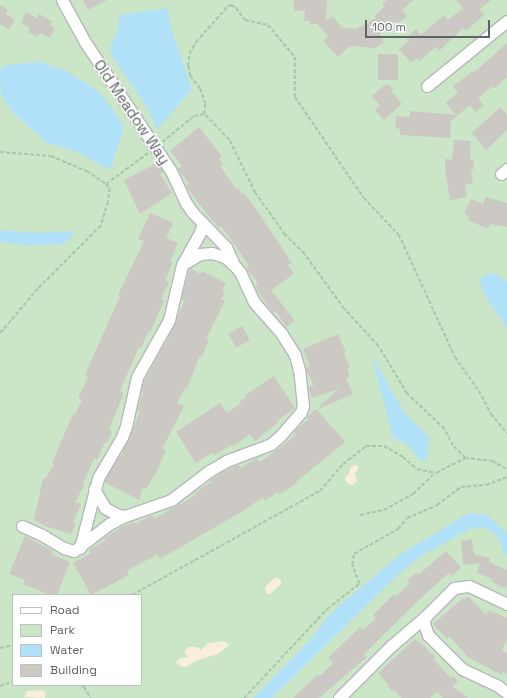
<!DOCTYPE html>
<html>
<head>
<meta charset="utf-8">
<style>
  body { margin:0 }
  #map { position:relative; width:507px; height:698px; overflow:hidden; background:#f0ede8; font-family:"Space Grotesk",sans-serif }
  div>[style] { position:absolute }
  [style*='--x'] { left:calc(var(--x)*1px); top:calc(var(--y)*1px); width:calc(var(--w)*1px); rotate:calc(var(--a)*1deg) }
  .green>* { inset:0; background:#cbe5c7 }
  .sand>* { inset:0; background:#f8eedb }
  .water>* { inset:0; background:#b0e1f9 }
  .building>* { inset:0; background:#ccc8c4; transform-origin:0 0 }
  .path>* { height:1.5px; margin-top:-0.75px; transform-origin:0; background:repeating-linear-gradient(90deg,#a2c8a8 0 4px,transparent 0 6px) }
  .roads { filter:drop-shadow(1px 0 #b5b8bb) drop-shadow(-1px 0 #b5b8bb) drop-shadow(0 1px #b5b8bb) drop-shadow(0 -1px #b5b8bb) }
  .minor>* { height:11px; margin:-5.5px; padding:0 5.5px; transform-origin:5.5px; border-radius:5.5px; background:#fff }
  span { translate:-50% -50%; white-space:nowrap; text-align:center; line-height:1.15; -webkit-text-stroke:3px #fff; paint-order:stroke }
  .street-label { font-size:15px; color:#5f6467 }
  .legend { position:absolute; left:12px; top:594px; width:130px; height:92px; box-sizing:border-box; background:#fff; border:1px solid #bfc1c2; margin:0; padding:5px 7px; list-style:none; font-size:12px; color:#5f6467 }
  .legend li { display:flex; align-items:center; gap:8px; height:20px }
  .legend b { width:20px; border:1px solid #bfc1c2 }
  .scale { position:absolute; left:365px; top:20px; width:125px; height:18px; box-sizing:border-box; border:2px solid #5f6467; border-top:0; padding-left:5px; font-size:12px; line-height:14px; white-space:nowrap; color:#5f6467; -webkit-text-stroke:3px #fff; paint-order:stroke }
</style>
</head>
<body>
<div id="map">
  <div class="green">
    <i style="clip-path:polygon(evenodd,0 0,507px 0,507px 698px,0 698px,0 0,13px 595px,141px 595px,141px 685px,13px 685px,13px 595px)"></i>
  </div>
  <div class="sand">
    <i style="clip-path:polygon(356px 465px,359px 467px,355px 474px,357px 481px,355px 484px,350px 485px,345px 481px,345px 477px,349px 474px,351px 466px)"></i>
    <i style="clip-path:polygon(276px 577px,281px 580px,281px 584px,270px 594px,266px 593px,265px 587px)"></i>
    <i style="clip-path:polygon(224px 641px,229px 645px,218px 654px,198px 660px,186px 667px,182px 667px,176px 663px,180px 658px,188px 657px,184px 651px,189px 647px,197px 647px,201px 650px,208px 643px)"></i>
    <i style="clip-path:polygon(42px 690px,45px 692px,45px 698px,24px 697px,27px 691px)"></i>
  </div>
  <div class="water">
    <i style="clip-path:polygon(167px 8px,171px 28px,192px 89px,157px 130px,147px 107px,112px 56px,110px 47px,116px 34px,120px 15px)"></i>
    <i style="clip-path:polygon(41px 62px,63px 70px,85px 82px,102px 95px,118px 117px,124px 128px,110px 170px,75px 151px,47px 143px,11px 111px,1px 94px,0 69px,7px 65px)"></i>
    <i style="clip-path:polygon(0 230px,37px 233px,69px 231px,75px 233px,64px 244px,29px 246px,0 242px)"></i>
    <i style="clip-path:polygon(495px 273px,507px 282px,507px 329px,486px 297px,479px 280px,488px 274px)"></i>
    <i style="clip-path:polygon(371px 355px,404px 412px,429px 437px,426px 461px,419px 459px,408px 445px,393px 437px)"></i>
    <i style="clip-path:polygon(472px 513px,480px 515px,486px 514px,507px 534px,507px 556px,503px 552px,498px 536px,483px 527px,472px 528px,419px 557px,390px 582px,272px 698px,253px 698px,312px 638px,328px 616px,347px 599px,402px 553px,467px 514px)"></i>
  </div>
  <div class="building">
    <i style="clip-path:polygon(83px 0,107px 0,88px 10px)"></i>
    <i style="clip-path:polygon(294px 0,327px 0,326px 21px,333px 16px,342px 28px,356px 29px,376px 18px,374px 16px,384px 7px,382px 4px,387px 0,414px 0,402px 10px,407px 16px,397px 24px,395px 21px,380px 34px,384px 42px,375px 48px,350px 46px,338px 57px,323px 41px,328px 36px,317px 24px,310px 24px,310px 21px,304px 21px,305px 11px,294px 11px)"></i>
    <i style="clip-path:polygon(456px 0,491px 0,480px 9px,484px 15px,466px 31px,463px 28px,439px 51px,436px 47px,419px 61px,417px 58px,411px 63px,399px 49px,409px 41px,406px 38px,416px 29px,421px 35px,444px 15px,448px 20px,463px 8px)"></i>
    <i style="clip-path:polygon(0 5px,8px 10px,5px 14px,15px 19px,9px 30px,0 24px)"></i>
    <i style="clip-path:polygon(26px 12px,36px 18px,39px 14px,52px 21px,50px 25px,55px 28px,50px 38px,40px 33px,37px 37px,28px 32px,30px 28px,21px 23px)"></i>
    <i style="clip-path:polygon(507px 43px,507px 77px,495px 88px,493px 86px,478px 98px,484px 105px,476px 112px,470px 105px,451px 121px,450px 138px,400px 135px,400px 129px,395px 128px,396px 116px,410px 117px,410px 111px,456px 115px,446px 103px,458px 93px,453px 86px,475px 70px,476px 71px)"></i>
    <i style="left:378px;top:54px;width:20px;height:26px"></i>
    <i style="clip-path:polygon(387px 83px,393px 89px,391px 91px,402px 104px,384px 120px,375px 110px,380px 105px,372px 96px)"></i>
    <i style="clip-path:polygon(500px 107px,507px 115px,507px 130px,486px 150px,472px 133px)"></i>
    <i style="clip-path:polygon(199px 127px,222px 156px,219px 159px,223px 164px,220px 166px,236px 189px,238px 188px,242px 194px,244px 193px,254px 206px,292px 263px,288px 265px,294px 274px,271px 290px,295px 321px,286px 327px,276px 311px,273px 313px,255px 287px,258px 283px,246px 268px,249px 266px,233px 242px,221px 226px,219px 228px,206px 213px,186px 186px,189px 184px,178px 169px,182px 166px,170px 151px)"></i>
    <i style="clip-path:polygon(454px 140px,471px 141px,470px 160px,474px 160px,473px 170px,471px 170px,473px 183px,465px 185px,467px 197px,450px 200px,445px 169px,445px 159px,452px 160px)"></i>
    <i style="clip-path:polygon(157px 163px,164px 172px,160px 174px,172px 193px,140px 214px,124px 180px)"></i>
    <i style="clip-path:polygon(486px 197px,507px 203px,507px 227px,490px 224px,488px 229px,468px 220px,469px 216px,464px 214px,471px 199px,483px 204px)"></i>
    <i style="clip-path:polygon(150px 213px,173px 223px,166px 238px,178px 243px,170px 261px,173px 262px,165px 280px,169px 282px,161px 299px,164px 300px,151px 331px,149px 330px,141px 348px,139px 347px,120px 391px,124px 393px,109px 429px,112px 432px,107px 443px,105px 442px,97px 460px,94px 458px,82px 485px,84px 486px,75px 502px,81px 504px,73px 522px,76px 523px,71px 534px,45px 526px,34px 520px,43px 478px,45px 479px,54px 464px,52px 463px,73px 414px,75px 415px,82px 400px,78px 398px,88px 377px,85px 375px,120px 296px,118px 295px,144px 241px,138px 239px)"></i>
    <i style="clip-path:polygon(190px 268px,200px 274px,202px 271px,226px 283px,222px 291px,225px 293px,221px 299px,225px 301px,206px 339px,209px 340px,202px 357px,200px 356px,187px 388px,185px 388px,177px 403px,184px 406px,162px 449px,166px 450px,157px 471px,146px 489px,143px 488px,139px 500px,104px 482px,119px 455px,121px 456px,140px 412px,137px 410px,143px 392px,141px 391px,143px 384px,164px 344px,165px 345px,185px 300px,181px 299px)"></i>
    <i style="left:242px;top:326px;width:16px;height:16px;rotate:60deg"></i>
    <i style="clip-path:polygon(338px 334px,346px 352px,344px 353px,350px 368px,347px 369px,350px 376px,346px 378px,353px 394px,318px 409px,318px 408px,339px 389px,312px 398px,308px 387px,314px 385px,306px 370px,306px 368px,310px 366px,303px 349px)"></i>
    <i style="clip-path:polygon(274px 376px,295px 408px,278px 420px,279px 422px,255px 441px,250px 434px,233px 447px,231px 445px,214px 455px,213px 452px,196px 463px,176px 432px,220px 403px,227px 413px,241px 403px,240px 401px,246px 397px,244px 396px)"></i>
    <i style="clip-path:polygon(316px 409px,345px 442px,296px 482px,297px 483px,280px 494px,278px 492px,265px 501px,263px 497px,243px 511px,160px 559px,157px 555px,141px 563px,127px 571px,129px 575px,91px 595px,73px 563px,91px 553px,89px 550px,106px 540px,104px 538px,122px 527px,134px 522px,135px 524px,153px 515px,154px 519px,196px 495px,195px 493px,211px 482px,210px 480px,225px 471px,239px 464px,241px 468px,257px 458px,260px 462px,281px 447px,296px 434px,294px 431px,309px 419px,307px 417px)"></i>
    <i style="clip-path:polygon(25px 536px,53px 551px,51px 554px,70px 562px,57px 595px,47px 594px,23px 584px,25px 580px,9px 574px)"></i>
    <i style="clip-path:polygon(472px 539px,474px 554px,490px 558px,489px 562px,507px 570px,507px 588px,504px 586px,503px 588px,491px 581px,492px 579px,477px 573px,480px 563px,463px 565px,461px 541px)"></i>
    <i style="clip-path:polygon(446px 551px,461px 567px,452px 576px,449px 573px,422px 597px,364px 654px,367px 657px,319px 698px,293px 698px,318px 674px,320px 676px,333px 663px,328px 658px,360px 627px,363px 630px,376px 618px,373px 615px,394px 594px,396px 596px,410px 583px,407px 580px,416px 573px,418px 575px)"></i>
    <i style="clip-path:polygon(468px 596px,486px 615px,488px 610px,507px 618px,507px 639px,502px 650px,507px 653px,507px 674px,503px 672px,502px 675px,469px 658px,449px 636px,447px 639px,433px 624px,463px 598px,464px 600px)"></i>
    <i style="clip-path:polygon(415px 639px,419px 643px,420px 642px,436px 658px,434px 660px,451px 678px,453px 676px,458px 681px,452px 686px,469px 698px,443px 698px,437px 691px,430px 698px,402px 698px,394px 690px,392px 691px,387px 686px,389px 685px,378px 673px)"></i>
  </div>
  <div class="path">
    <i style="--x:162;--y:142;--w:41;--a:-39.1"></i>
    <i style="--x:194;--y:116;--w:10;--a:-11"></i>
    <i style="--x:0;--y:152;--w:51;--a:4.5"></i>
    <i style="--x:51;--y:156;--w:39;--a:23"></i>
    <i style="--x:87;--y:171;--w:23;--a:34"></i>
    <i style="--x:106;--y:184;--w:6;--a:45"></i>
    <i style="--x:110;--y:188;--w:14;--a:98"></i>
    <i style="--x:108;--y:202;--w:25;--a:106"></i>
    <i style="--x:101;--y:226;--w:89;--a:135"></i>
    <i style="--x:38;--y:289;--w:59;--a:130.2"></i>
    <i style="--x:106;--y:184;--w:52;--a:-36.4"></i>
    <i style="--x:465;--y:458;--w:17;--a:-135"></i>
    <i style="--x:453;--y:446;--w:19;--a:-118"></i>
    <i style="--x:444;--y:429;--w:51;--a:-136.6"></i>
    <i style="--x:407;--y:394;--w:56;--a:-121.1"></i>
    <i style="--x:378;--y:346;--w:50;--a:-132.6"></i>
    <i style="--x:344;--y:309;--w:68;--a:-126"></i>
    <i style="--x:304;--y:254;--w:27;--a:-135"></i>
    <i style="--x:285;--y:235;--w:52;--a:-125.5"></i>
    <i style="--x:255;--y:193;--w:59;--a:-116.1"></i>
    <i style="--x:229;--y:140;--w:36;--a:-134"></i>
    <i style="--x:204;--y:114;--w:10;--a:-84"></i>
    <i style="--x:205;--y:104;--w:16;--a:-108"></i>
    <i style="--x:200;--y:89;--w:16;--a:-128"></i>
    <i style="--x:190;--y:76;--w:10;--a:-101"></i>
    <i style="--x:188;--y:66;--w:12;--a:-85"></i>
    <i style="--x:189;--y:54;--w:14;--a:-60"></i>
    <i style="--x:196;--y:42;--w:48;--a:-48.4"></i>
    <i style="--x:228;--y:6;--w:4;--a:-14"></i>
    <i style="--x:232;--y:5;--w:5;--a:37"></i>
    <i style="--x:236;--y:8;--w:15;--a:53"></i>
    <i style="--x:245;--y:20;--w:24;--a:12"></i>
    <i style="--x:268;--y:25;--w:42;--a:49.8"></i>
    <i style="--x:295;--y:57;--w:40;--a:90"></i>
    <i style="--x:295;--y:97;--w:122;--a:55.7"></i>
    <i style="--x:364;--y:198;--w:51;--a:46.6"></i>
    <i style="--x:399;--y:235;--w:134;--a:65.3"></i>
    <i style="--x:455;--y:357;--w:42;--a:54.8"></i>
    <i style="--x:479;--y:391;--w:26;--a:62"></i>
    <i style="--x:491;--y:414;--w:25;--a:50"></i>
    <i style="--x:360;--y:515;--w:25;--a:-12"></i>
    <i style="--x:384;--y:510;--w:33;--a:-29"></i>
    <i style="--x:413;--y:494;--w:30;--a:-44"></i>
    <i style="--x:132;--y:595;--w:215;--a:-29"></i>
    <i style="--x:320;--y:491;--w:35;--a:-50"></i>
    <i style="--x:343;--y:464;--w:29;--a:-38"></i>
    <i style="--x:366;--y:446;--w:18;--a:0"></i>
    <i style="--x:384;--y:446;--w:22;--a:30"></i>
    <i style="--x:403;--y:457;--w:18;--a:41"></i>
    <i style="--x:417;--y:469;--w:19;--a:12"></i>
    <i style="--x:436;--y:473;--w:33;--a:-27"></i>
    <i style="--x:465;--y:458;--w:27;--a:6"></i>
    <i style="--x:492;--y:461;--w:17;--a:28"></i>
    <i style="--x:0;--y:648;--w:13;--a:-13"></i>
    <i style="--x:80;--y:685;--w:4;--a:27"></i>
    <i style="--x:84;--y:687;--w:13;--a:58"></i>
    <i style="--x:0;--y:686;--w:14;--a:-21"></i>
    <i style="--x:244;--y:698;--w:122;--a:-47"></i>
    <i style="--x:327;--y:609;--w:41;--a:-38"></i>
    <i style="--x:359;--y:584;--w:20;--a:-110"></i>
    <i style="--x:352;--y:565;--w:11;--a:-80"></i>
    <i style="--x:354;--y:554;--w:51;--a:-29.6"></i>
    <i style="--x:398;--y:529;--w:14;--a:-51"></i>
    <i style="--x:407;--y:518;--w:33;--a:-23"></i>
    <i style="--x:437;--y:505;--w:30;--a:-37"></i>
    <i style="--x:461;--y:487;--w:25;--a:-5"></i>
    <i style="--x:486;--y:485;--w:22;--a:-21"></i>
  </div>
  <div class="roads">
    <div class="minor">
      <i style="--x:62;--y:0;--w:48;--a:61.3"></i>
      <i style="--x:85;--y:42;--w:155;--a:56.3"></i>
      <i style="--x:171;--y:171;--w:35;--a:65"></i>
      <i style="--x:186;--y:203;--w:12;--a:55"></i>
      <i style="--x:193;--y:213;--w:47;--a:45.9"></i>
      <i style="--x:226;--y:247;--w:17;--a:66"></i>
      <i style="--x:427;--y:86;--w:103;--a:-39.1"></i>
      <i style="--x:501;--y:174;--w:8;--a:-40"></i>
      <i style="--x:94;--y:489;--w:22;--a:60"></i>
      <i style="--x:105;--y:508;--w:15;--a:28"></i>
      <i style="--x:118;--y:515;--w:7;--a:8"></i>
      <i style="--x:22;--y:526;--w:22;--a:24"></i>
      <i style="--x:42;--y:535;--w:26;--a:31"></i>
      <i style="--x:64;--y:548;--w:10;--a:17"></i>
      <i style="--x:74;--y:551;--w:44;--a:-37.6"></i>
      <i style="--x:109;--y:524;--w:18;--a:-27"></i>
      <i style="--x:125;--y:516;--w:49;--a:-19.2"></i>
      <i style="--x:171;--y:500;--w:48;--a:-37.3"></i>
      <i style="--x:209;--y:471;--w:20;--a:-30"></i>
      <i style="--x:226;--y:461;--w:48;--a:-20.7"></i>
      <i style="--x:271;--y:444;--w:13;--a:-42"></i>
      <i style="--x:281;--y:435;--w:30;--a:-49"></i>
      <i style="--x:301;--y:412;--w:6;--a:-72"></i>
      <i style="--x:303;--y:406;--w:36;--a:-96"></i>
      <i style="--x:299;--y:370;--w:16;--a:-105"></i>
      <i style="--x:295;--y:355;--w:25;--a:-122"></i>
      <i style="--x:282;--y:334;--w:43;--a:-131.2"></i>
      <i style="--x:254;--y:302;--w:33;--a:-115"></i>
      <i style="--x:240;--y:272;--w:11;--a:-131"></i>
      <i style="--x:233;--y:264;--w:11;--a:-139"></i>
      <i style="--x:225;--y:257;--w:14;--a:-163"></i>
      <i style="--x:212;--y:253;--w:12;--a:175"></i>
      <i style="--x:200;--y:254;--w:21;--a:149"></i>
      <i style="--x:80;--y:548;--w:72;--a:-75.6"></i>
      <i style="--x:98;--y:478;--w:48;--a:-59.7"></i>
      <i style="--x:122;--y:437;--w:12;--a:-70"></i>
      <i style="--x:126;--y:426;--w:50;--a:-77.3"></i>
      <i style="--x:137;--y:377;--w:65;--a:-60.7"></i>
      <i style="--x:169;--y:320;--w:57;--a:-76.7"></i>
      <i style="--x:182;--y:265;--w:38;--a:-61"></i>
      <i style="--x:200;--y:232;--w:9;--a:-72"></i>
      <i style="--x:425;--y:617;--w:6;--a:99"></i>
      <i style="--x:424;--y:623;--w:13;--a:72"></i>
      <i style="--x:428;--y:635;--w:48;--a:45"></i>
      <i style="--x:462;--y:669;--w:40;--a:25"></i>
      <i style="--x:498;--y:686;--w:11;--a:38"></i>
      <i style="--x:339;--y:698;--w:74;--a:-45"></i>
      <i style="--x:391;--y:646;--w:45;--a:-40.5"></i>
      <i style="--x:425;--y:617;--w:41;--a:-45"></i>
      <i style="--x:454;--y:588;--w:15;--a:-8"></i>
      <i style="--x:469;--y:586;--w:42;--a:25.3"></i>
    </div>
  </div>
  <div class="street-label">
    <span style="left:132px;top:112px;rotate:56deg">Old Meadow Way</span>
  </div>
  <ul class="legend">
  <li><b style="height:5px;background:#fff"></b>Road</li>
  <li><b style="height:11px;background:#cbe5c7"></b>Park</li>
  <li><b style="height:11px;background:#b0e1f9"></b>Water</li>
  <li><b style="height:11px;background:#ccc8c4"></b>Building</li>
  </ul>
  <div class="scale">100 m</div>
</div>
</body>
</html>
